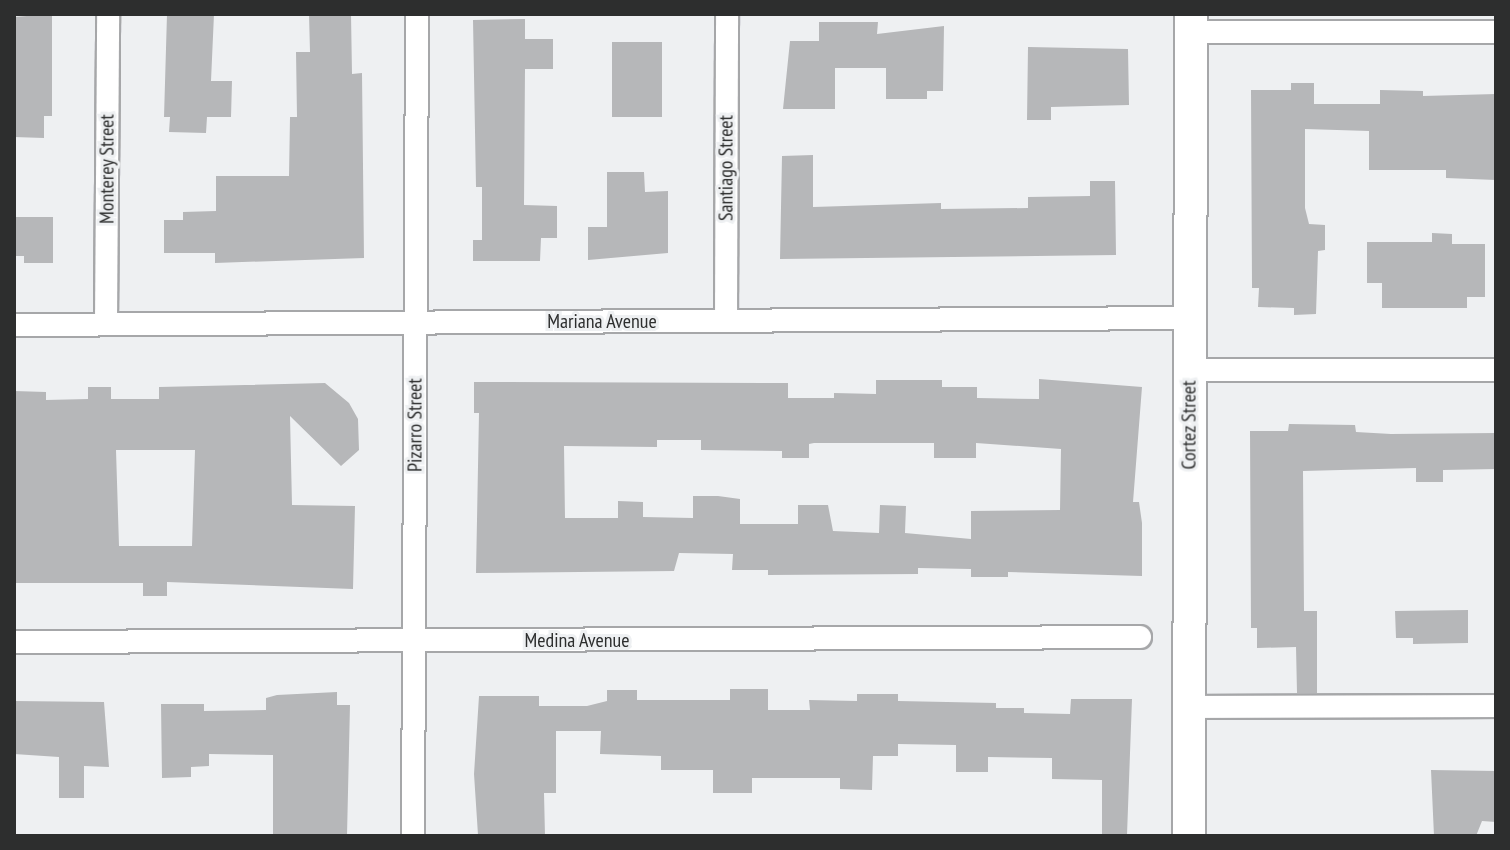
<!DOCTYPE html>
<html>
<head>
<meta charset="utf-8">
<style>
  body { margin:0 }
  #map { position:relative; width:1510px; height:850px; overflow:hidden; background:#eef0f2; font-family:"PT Sans Narrow",sans-serif }
  div>[style] { position:absolute }
  [style*='--x'] { left:calc(var(--x)*1px); top:calc(var(--y)*1px); width:calc(var(--w)*1px); rotate:calc(var(--a)*1deg) }
  .building>* { inset:0; background:#b6b7b9; transform-origin:0 0 }
  .roads { filter:drop-shadow(2px 0 #a6a7a9) drop-shadow(-2px 0 #a6a7a9) drop-shadow(0 2px #a6a7a9) drop-shadow(0 -2px #a6a7a9) }
  .street>* { height:22px; margin:-11px; padding:0 11px; transform-origin:11px; border-radius:11px; background:#fff }
  .secondary>* { height:32px; margin:-16px; padding:0 16px; transform-origin:16px; border-radius:16px; background:#fff }
  span { translate:-50% -50%; white-space:nowrap; text-align:center; line-height:1.15; -webkit-text-stroke:6px #eef0f2; paint-order:stroke }
  .street-label { font-size:20px; color:#2d2e2e }
  .frame { position:absolute; inset:0; border:16px solid #2d2e2e; pointer-events:none }
</style>
</head>
<body>
<div id="map">
  <div class="building">
    <i style="clip-path:polygon(52px 14px,52px 116px,44px 116px,44px 138px,14px 137px,14px 17px)"></i>
    <i style="clip-path:polygon(167px 14px,214px 14px,211px 81px,232px 81px,231px 117px,207px 117px,206px 133px,169px 132px,170px 117px,164px 117px)"></i>
    <i style="clip-path:polygon(309px 14px,351px 14px,352px 74px,362px 73px,364px 258px,215px 263px,215px 253px,164px 253px,164px 220px,183px 220px,183px 212px,216px 211px,216px 176px,289px 176px,290px 117px,297px 117px,296px 52px,310px 52px)"></i>
    <i style="clip-path:polygon(525px 19px,525px 39px,553px 39px,553px 69px,525px 69px,524px 205px,557px 206px,557px 238px,541px 238px,540px 261px,473px 261px,473px 240px,482px 240px,482px 187px,476px 187px,473px 20px)"></i>
    <i style="clip-path:polygon(819px 22px,878px 22px,877px 34px,944px 26px,943px 91px,927px 91px,927px 99px,886px 99px,886px 68px,835px 68px,835px 109px,783px 109px,790px 41px,819px 41px)"></i>
    <i style="left:612px;top:42px;width:50px;height:75px"></i>
    <i style="clip-path:polygon(1028px 47px,1128px 49px,1129px 105px,1051px 107px,1051px 120px,1027px 120px)"></i>
    <i style="clip-path:polygon(1291px 83px,1314px 83px,1314px 104px,1380px 104px,1380px 90px,1423px 91px,1423px 96px,1496px 94px,1496px 180px,1446px 178px,1446px 170px,1369px 170px,1369px 131px,1305px 129px,1305px 208px,1309px 224px,1325px 225px,1325px 250px,1318px 251px,1316px 314px,1294px 315px,1294px 308px,1258px 307px,1259px 288px,1252px 288px,1251px 90px,1291px 90px)"></i>
    <i style="clip-path:polygon(813px 155px,813px 207px,941px 203px,941px 209px,1028px 208px,1028px 197px,1090px 196px,1090px 181px,1115px 181px,1116px 255px,780px 259px,782px 156px)"></i>
    <i style="clip-path:polygon(607px 172px,644px 172px,645px 192px,668px 191px,668px 253px,588px 260px,588px 227px,607px 227px)"></i>
    <i style="clip-path:polygon(14px 217px,53px 217px,53px 263px,24px 263px,24px 256px,14px 256px)"></i>
    <i style="clip-path:polygon(1432px 233px,1452px 234px,1452px 244px,1485px 244px,1485px 297px,1467px 297px,1467px 308px,1382px 308px,1382px 283px,1367px 283px,1367px 242px,1432px 242px)"></i>
    <i style="clip-path:polygon(evenodd,1039px 379px,1142px 387px,1133px 502px,1139px 502px,1142px 523px,1142px 576px,1008px 572px,1008px 577px,971px 577px,971px 569px,918px 568px,918px 574px,768px 575px,768px 570px,732px 570px,733px 554px,679px 553px,674px 571px,476px 573px,479px 413px,474px 413px,474px 382px,788px 383px,788px 398px,834px 398px,834px 393px,876px 394px,876px 380px,942px 380px,942px 387px,977px 387px,977px 398px,1039px 399px,1039px 379px,657px 440px,701px 440px,701px 450px,782px 451px,782px 458px,809px 458px,809px 444px,814px 443px,934px 443px,934px 458px,976px 458px,976px 443px,1061px 449px,1060px 510px,971px 511px,971px 539px,905px 533px,906px 506px,880px 505px,879px 533px,833px 531px,828px 505px,798px 505px,798px 524px,740px 524px,740px 499px,718px 496px,693px 496px,693px 518px,643px 517px,643px 502px,618px 501px,618px 518px,565px 518px,564px 446px,657px 447px,657px 440px)"></i>
    <i style="clip-path:polygon(evenodd,325px 383px,349px 403px,358px 419px,359px 450px,341px 466px,290px 416px,292px 505px,355px 506px,353px 589px,167px 582px,167px 596px,143px 596px,143px 583px,14px 583px,14px 391px,46px 392px,46px 400px,88px 399px,88px 387px,111px 387px,111px 399px,159px 399px,159px 387px,325px 383px,116px 450px,195px 450px,192px 546px,119px 546px,116px 450px)"></i>
    <i style="clip-path:polygon(1289px 424px,1355px 425px,1356px 432px,1391px 434px,1496px 433px,1496px 469px,1443px 470px,1443px 482px,1416px 482px,1416px 468px,1303px 471px,1304px 611px,1317px 611px,1317px 693px,1297px 693px,1296px 647px,1257px 648px,1257px 628px,1251px 628px,1250px 431px,1288px 431px)"></i>
    <i style="clip-path:polygon(1468px 610px,1468px 643px,1413px 644px,1413px 638px,1396px 638px,1395px 611px)"></i>
    <i style="clip-path:polygon(730px 689px,768px 689px,768px 710px,810px 710px,809px 700px,857px 701px,857px 694px,898px 694px,898px 701px,996px 703px,996px 708px,1024px 708px,1024px 713px,1070px 714px,1071px 699px,1132px 699px,1127px 835px,1102px 835px,1102px 780px,1052px 779px,1052px 758px,988px 757px,988px 772px,956px 772px,956px 745px,898px 744px,898px 756px,873px 756px,872px 790px,840px 789px,840px 778px,752px 778px,752px 793px,713px 793px,713px 770px,661px 770px,661px 756px,600px 754px,601px 731px,556px 731px,556px 793px,544px 793px,545px 836px,478px 835px,474px 774px,479px 696px,539px 696px,539px 706px,587px 706px,607px 701px,607px 690px,637px 690px,637px 700px,730px 700px)"></i>
    <i style="clip-path:polygon(337px 692px,337px 705px,350px 705px,347px 836px,273px 836px,273px 755px,209px 754px,209px 766px,191px 767px,191px 777px,162px 778px,161px 704px,204px 704px,204px 711px,266px 710px,266px 698px,277px 695px)"></i>
    <i style="clip-path:polygon(14px 701px,104px 702px,109px 767px,84px 766px,84px 798px,59px 798px,59px 757px,14px 754px)"></i>
    <i style="clip-path:polygon(1431px 770px,1496px 771px,1496px 822px,1482px 821px,1476px 836px,1434px 836px)"></i>
  </div>
  <div class="roads">
    <div class="street">
      <i style="--x:1191;--y:32;--w:305;--a:0"></i>
      <i style="--x:726;--y:321;--w:307;--a:-89.8"></i>
      <i style="--x:106;--y:324;--w:310;--a:-89.6"></i>
      <i style="--x:14;--y:325;--w:1175;--a:-0.34"></i>
      <i style="--x:1189;--y:370;--w:307;--a:0"></i>
      <i style="--x:14;--y:642;--w:1126;--a:-0.25"></i>
      <i style="--x:1190;--y:707;--w:306;--a:-0.2"></i>
      <i style="--x:413;--y:836;--w:822;--a:-89.72"></i>
    </div>
    <div class="secondary">
      <i style="--x:1189;--y:836;--w:822;--a:-89.86"></i>
    </div>
  </div>
  <div class="street-label">
    <span style="left:726px;top:168px;rotate:-90deg">Santiago Street</span>
    <span style="left:107px;top:169px;rotate:-90deg">Monterey Street</span>
    <span style="left:602px;top:321px">Mariana Avenue</span>
    <span style="left:415px;top:425px;rotate:-90deg">Pizarro Street</span>
    <span style="left:1189px;top:425px;rotate:-90deg">Cortez Street</span>
    <span style="left:577px;top:640px">Medina Avenue</span>
  </div>
  <div class="frame"></div>
</div>
</body>
</html>
